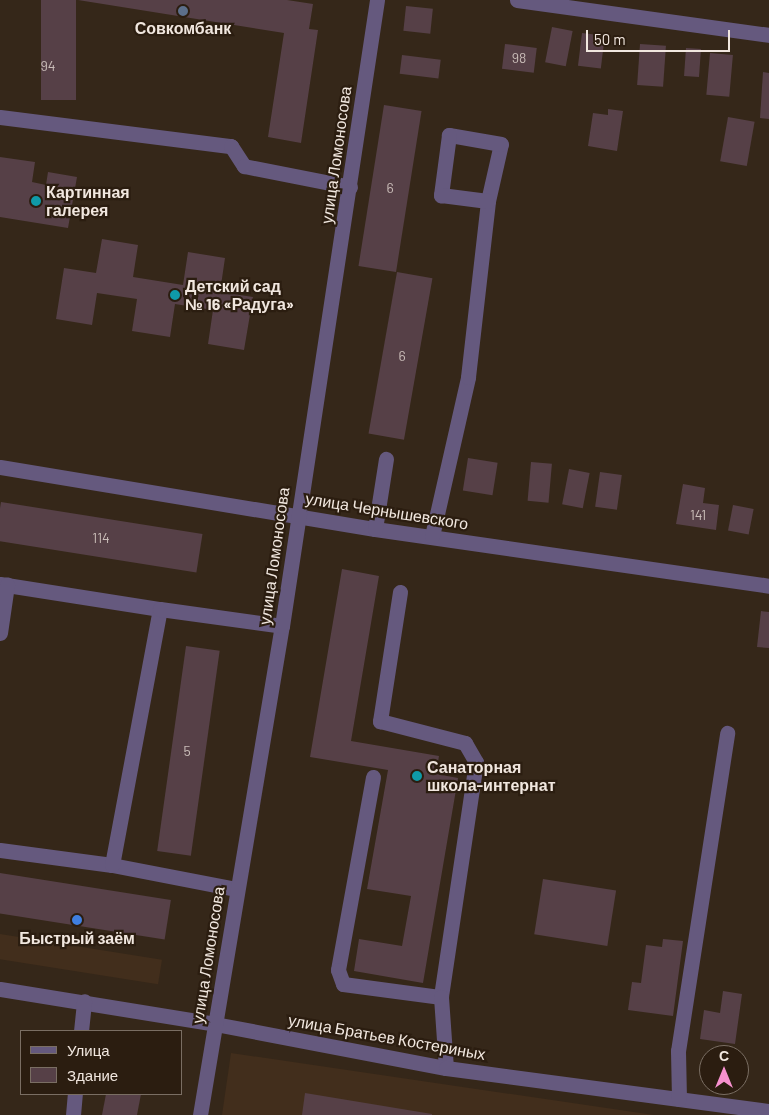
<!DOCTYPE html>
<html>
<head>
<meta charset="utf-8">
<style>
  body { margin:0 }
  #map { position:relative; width:769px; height:1115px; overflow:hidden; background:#352719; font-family:Barlow,sans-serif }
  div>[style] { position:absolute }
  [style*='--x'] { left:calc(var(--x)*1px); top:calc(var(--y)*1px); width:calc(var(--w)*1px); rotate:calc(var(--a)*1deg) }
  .built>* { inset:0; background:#422e1c; transform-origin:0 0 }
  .building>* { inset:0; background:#564047; transform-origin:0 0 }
  .minor>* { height:15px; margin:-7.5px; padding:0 7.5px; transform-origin:7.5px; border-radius:7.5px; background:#65597e }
  .dots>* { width:14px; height:14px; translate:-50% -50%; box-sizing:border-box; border:2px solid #2b1d10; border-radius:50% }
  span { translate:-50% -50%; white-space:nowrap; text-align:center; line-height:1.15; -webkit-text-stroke:4.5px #2b1d10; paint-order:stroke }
  .number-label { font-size:14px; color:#cabdb9 }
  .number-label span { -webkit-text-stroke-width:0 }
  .poi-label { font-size:16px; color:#f1e7df; font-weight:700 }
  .left { translate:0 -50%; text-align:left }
  .street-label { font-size:16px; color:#f1e7df }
  .legend { position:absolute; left:20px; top:1030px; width:162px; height:65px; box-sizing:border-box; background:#2b1d10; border:1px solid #7a6e63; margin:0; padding:6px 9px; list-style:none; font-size:15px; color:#f1e7df }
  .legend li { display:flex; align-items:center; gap:10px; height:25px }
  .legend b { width:25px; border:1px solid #7a6e63 }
  .north { position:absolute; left:699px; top:1045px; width:50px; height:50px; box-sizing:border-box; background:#2b1d10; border:1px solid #7a6e63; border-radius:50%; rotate:0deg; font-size:14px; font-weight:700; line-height:20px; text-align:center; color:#f1e7df }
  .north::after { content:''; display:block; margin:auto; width:18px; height:22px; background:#f790ce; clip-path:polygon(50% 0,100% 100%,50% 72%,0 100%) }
  .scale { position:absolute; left:586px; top:30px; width:144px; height:22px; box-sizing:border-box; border:2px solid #f1e7df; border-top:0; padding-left:6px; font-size:15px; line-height:18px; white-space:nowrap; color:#f1e7df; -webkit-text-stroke:4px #2b1d10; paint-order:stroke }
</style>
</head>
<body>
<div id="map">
  <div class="built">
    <i style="left:0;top:934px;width:164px;height:25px;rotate:9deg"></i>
    <i style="clip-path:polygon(231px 1053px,654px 1115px,222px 1115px)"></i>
  </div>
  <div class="building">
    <i style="left:41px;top:0;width:35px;height:100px"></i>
    <i style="clip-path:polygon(78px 0,287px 0,313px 4px,309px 29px,318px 30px,301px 143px,268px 137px,284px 33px)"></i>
    <i style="left:406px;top:6px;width:27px;height:25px;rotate:6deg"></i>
    <i style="left:552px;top:27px;width:21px;height:36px;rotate:11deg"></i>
    <i style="left:582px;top:33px;width:23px;height:33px;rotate:7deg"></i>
    <i style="left:505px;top:44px;width:32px;height:25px;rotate:7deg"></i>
    <i style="left:640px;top:44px;width:26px;height:41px;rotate:4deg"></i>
    <i style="left:686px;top:48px;width:15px;height:28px;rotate:4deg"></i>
    <i style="left:710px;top:53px;width:23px;height:42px;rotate:5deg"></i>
    <i style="left:402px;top:55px;width:39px;height:19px;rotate:7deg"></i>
    <i style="clip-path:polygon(763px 72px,769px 73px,769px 119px,760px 118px)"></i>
    <i style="left:384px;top:105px;width:38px;height:163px;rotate:9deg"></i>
    <i style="clip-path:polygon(608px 109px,623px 111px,617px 151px,588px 146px,593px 113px,608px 115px)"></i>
    <i style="left:728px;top:117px;width:27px;height:45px;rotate:10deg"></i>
    <i style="clip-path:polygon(0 157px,35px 162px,32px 182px,46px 185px,48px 172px,77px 177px,68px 228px,0 217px)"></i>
    <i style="clip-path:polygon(102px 239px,138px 245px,133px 277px,183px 285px,188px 252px,225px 258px,220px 292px,253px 297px,244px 350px,208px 344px,213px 310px,175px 304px,170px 337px,132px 331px,137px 299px,97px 293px,92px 325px,56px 319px,64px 268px,96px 273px)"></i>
    <i style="left:397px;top:272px;width:36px;height:164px;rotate:10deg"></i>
    <i style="left:468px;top:458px;width:30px;height:33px;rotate:9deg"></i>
    <i style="left:531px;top:462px;width:21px;height:39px;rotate:5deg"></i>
    <i style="left:569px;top:469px;width:21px;height:36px;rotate:11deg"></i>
    <i style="left:600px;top:472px;width:22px;height:35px;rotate:8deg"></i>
    <i style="clip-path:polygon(683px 484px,705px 488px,703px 503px,719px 505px,716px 530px,676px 524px)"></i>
    <i style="left:1px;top:502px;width:204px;height:39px;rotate:9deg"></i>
    <i style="left:733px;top:505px;width:21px;height:26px;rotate:11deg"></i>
    <i style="clip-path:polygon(342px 569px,379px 576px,351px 741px,439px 756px,436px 774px,458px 778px,423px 983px,354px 971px,359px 939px,402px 946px,411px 896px,367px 889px,388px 770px,310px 757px)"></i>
    <i style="clip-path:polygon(761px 611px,769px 612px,769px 648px,757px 647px)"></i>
    <i style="left:186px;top:646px;width:34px;height:207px;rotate:8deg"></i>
    <i style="left:0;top:873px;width:173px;height:40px;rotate:9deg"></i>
    <i style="left:543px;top:879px;width:74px;height:56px;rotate:9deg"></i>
    <i style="clip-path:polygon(663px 939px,683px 941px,673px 1016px,628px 1010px,632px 982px,641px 983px,646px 945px,662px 947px)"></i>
    <i style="clip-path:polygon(723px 991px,742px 994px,735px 1044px,700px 1039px,704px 1010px,720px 1013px)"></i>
    <i style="clip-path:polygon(305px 1093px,432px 1114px,432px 1115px,302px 1115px)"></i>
    <i style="clip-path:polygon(106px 1094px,141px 1094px,137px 1115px,102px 1115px)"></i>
  </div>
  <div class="minor">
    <i style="--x:517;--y:0;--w:254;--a:7.9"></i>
    <i style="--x:0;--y:117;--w:233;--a:7.2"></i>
    <i style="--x:231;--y:146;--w:24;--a:57"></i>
    <i style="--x:244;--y:166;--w:108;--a:11.2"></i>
    <i style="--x:0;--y:467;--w:380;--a:9.4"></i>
    <i style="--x:375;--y:529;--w:398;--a:8.2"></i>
    <i style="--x:375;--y:529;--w:71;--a:-81.1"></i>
    <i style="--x:432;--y:536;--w:163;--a:-77.2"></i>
    <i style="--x:468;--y:377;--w:177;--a:-83.5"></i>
    <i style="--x:488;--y:201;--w:58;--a:-77.2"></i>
    <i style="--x:501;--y:144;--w:53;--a:-170.2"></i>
    <i style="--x:449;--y:135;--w:61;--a:97.6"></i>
    <i style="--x:441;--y:195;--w:47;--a:7.3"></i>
    <i style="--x:0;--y:584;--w:162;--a:8.9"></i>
    <i style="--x:400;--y:592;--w:131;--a:98.8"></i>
    <i style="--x:380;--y:721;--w:88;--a:14.5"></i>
    <i style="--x:465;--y:743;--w:22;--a:60"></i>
    <i style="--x:476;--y:762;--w:238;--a:98.5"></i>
    <i style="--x:0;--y:633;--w:49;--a:-81.7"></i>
    <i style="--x:373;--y:777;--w:196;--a:100.3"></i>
    <i style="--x:338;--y:970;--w:15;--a:70"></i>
    <i style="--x:343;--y:984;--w:99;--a:7.6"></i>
    <i style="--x:441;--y:997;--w:71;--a:86"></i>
    <i style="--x:0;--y:850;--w:113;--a:7.6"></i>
    <i style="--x:112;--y:865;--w:127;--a:10.9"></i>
    <i style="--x:112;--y:865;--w:260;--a:-79.4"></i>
    <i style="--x:160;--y:609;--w:123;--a:7.9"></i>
    <i style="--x:0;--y:989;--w:218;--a:9.2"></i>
    <i style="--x:215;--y:1024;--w:235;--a:10.8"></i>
    <i style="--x:446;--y:1068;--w:326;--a:7.6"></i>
    <i style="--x:81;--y:1031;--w:30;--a:-84"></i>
    <i style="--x:679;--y:1099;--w:48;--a:-91.2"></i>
    <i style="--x:678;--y:1051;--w:322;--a:-81.2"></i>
    <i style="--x:73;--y:1115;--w:21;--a:-85"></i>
    <i style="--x:200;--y:1115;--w:496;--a:-80.5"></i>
    <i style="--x:282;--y:626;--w:633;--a:-81.37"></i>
  </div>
  <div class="dots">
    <i style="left:183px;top:11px;background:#5c6f8a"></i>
    <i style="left:36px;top:201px;background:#0f9aa8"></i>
    <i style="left:175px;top:295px;background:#0f9aa8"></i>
    <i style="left:417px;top:776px;background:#0f9aa8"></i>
    <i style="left:77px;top:920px;background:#3f7fe0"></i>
  </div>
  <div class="number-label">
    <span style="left:519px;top:58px">98</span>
    <span style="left:48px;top:66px">94</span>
    <span style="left:390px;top:188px">6</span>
    <span style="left:402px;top:356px">6</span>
    <span style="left:698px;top:515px">141</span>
    <span style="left:101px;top:538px">114</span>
    <span style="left:187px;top:751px">5</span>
  </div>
  <div class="poi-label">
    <span style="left:183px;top:28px">Совкомбанк</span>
    <span class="left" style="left:46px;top:201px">Картинная<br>галерея</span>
    <span class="left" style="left:185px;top:295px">Детский сад<br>№ 16 «Радуга»</span>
    <span class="left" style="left:427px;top:776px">Санаторная<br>школа-интернат</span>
    <span style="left:77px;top:938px">Быстрый заём</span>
  </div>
  <div class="street-label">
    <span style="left:336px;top:155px;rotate:-82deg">улица Ломоносова</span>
    <span style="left:387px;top:511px;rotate:9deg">улица Чернышевского</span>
    <span style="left:274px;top:556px;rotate:-82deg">улица Ломоносова</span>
    <span style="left:208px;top:955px;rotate:-81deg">улица Ломоносова</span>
    <span style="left:387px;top:1037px;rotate:10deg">улица Братьев Костериных</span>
  </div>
  <ul class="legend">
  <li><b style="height:6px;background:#65597e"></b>Улица</li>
  <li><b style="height:14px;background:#564047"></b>Здание</li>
  </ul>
  <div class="north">С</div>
  <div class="scale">50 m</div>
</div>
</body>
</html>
